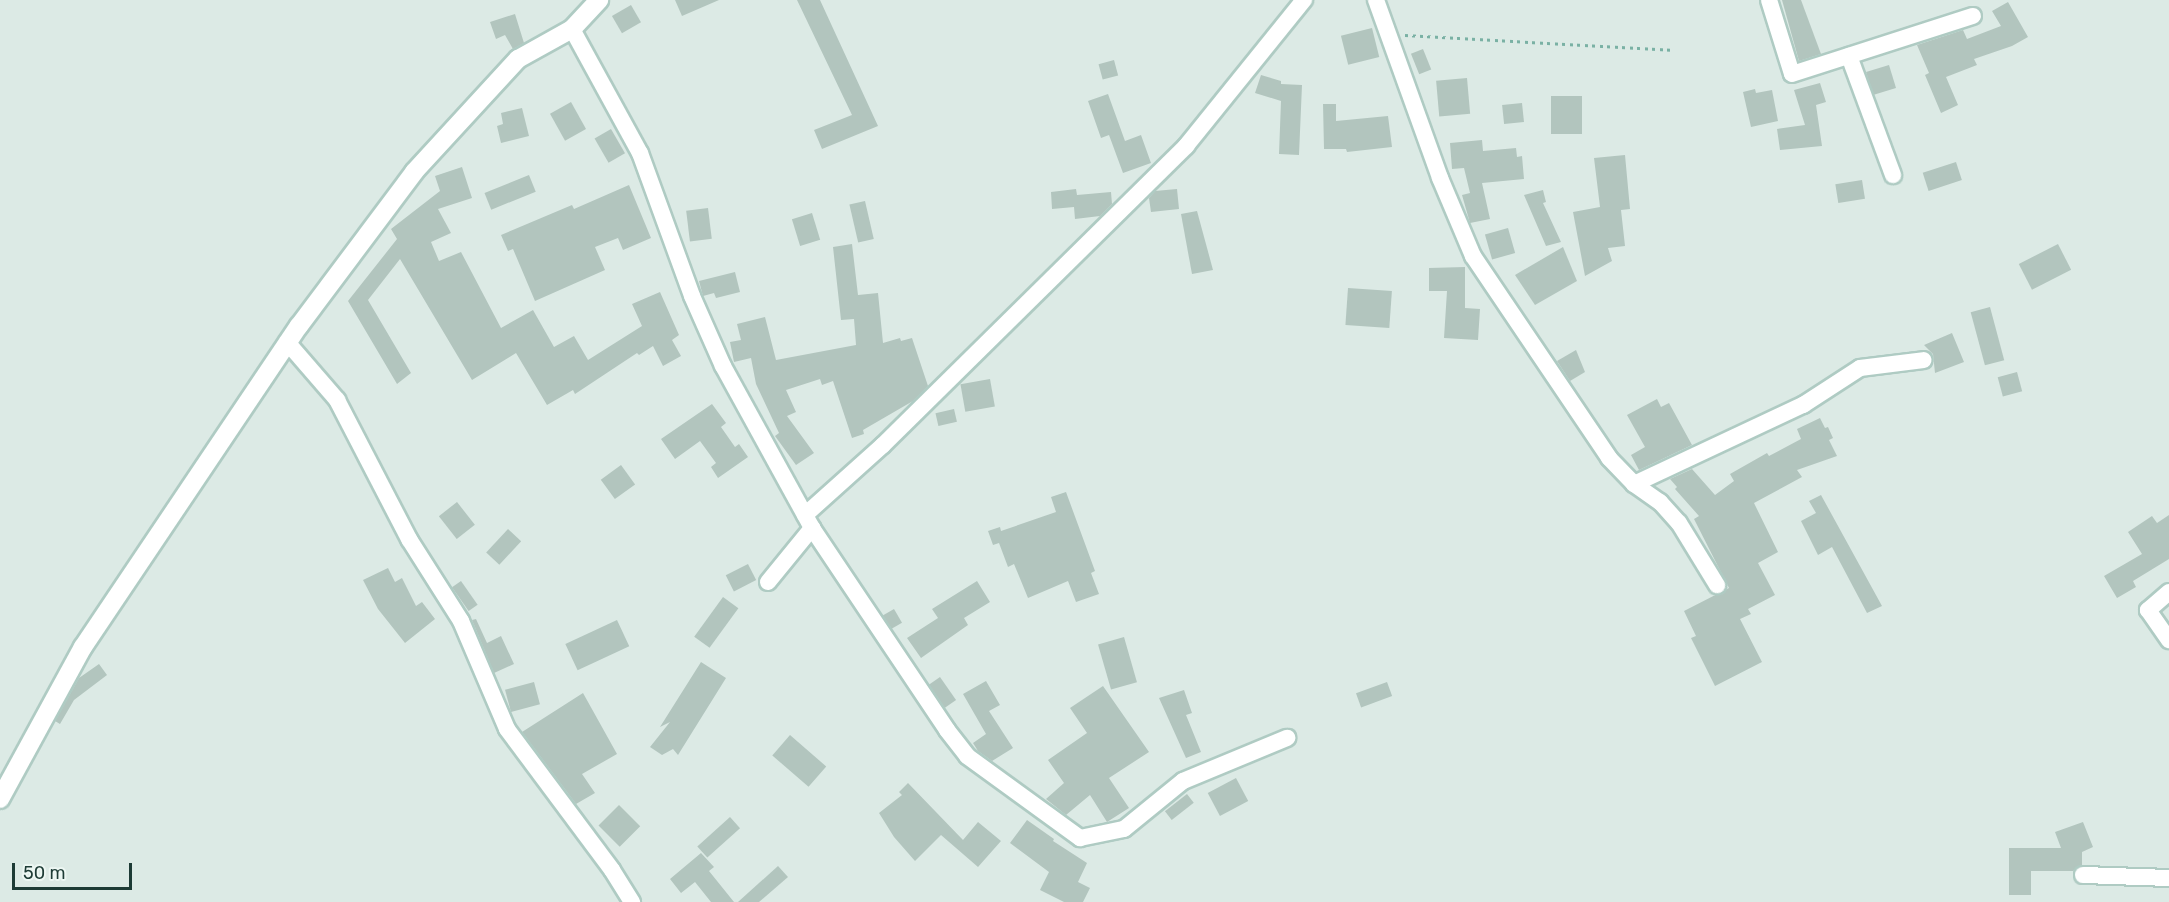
<!DOCTYPE html>
<html>
<head>
<meta charset="utf-8">
<style>
  body { margin:0 }
  #map { position:relative; width:2169px; height:902px; overflow:hidden; background:#dceae5; font-family:Rubik,sans-serif }
  div>[style] { position:absolute }
  [style*='--x'] { left:calc(var(--x)*1px); top:calc(var(--y)*1px); width:calc(var(--w)*1px); rotate:calc(var(--a)*1deg) }
  .building>* { inset:0; background:#b2c5be; transform-origin:0 0 }
  .path>* { height:3px; margin-top:-1.5px; transform-origin:0; background:repeating-linear-gradient(90deg,#7ab1a4 0 3px,transparent 0 7.5px) }
  .roads { filter:drop-shadow(2px 0 #afcbc3) drop-shadow(-2px 0 #afcbc3) drop-shadow(0 2px #afcbc3) drop-shadow(0 -2px #afcbc3) }
  .street>* { height:16px; margin:-8px; padding:0 8px; transform-origin:8px; border-radius:8px; background:#fff }
  .secondary>* { height:18px; margin:-9px; padding:0 9px; transform-origin:9px; border-radius:9px; background:#fff }
  span { translate:-50% -50%; white-space:nowrap; text-align:center; line-height:1.15; -webkit-text-stroke:4.5px #edf7f3; paint-order:stroke }
  .scale { position:absolute; left:12px; top:863px; width:120px; height:27px; box-sizing:border-box; border:3px solid #1d3b35; border-top:0; padding-left:8px; font-size:18px; line-height:21px; white-space:nowrap; color:#1d3b35; -webkit-text-stroke:4px #edf7f3; paint-order:stroke }
</style>
</head>
<body>
<div id="map">
  <div class="building">
    <i style="clip-path:polygon(675px 0,719px 0,682px 16px)"></i>
    <i style="clip-path:polygon(797px 0,820px 0,878px 126px,822px 149px,814px 130px,852px 115px)"></i>
    <i style="clip-path:polygon(1782px 0,1801px 0,1821px 54px,1799px 61px)"></i>
    <i style="clip-path:polygon(2008px 2px,2028px 37px,2012px 46px,1974px 59px,1977px 65px,1946px 77px,1958px 105px,1941px 113px,1925px 75px,1929px 73px,1917px 45px,1963px 30px,1967px 39px,2001px 26px,1992px 11px)"></i>
    <i style="left:631px;top:5px;width:20px;height:22px;rotate:60deg"></i>
    <i style="clip-path:polygon(515px 14px,524px 43px,513px 49px,505px 35px,496px 39px,490px 22px)"></i>
    <i style="left:1372px;top:28px;width:30px;height:32px;rotate:76deg"></i>
    <i style="left:1423px;top:49px;width:22px;height:13px;rotate:68deg"></i>
    <i style="left:1114px;top:60px;width:16px;height:16px;rotate:75deg"></i>
    <i style="left:1889px;top:65px;width:24px;height:24px;rotate:73deg"></i>
    <i style="clip-path:polygon(1261px 75px,1281px 81px,1281px 84px,1302px 85px,1299px 155px,1279px 154px,1281px 101px,1255px 93px)"></i>
    <i style="left:1467px;top:78px;width:36px;height:31px;rotate:85deg"></i>
    <i style="clip-path:polygon(1820px 83px,1826px 102px,1816px 105px,1822px 146px,1780px 150px,1777px 129px,1805px 125px,1794px 90px)"></i>
    <i style="clip-path:polygon(1755px 89px,1756px 93px,1772px 90px,1778px 121px,1751px 127px,1743px 92px)"></i>
    <i style="clip-path:polygon(1108px 94px,1125px 141px,1141px 135px,1151px 163px,1123px 173px,1109px 135px,1101px 138px,1088px 101px)"></i>
    <i style="left:1551px;top:96px;width:31px;height:38px"></i>
    <i style="left:571px;top:102px;width:31px;height:24px;rotate:61deg"></i>
    <i style="left:1522px;top:103px;width:19px;height:20px;rotate:84deg"></i>
    <i style="clip-path:polygon(1323px 104px,1336px 104px,1336px 121px,1388px 116px,1392px 147px,1347px 152px,1346px 149px,1324px 149px)"></i>
    <i style="clip-path:polygon(522px 108px,529px 136px,501px 143px,497px 126px,503px 124px,501px 113px)"></i>
    <i style="left:611px;top:129px;width:28px;height:19px;rotate:60deg"></i>
    <i style="clip-path:polygon(1482px 140px,1483px 151px,1516px 148px,1517px 157px,1522px 156px,1524px 179px,1482px 183px,1490px 219px,1470px 223px,1462px 195px,1470px 193px,1464px 168px,1452px 169px,1450px 143px)"></i>
    <i style="clip-path:polygon(1625px 155px,1630px 209px,1621px 210px,1625px 246px,1608px 248px,1612px 261px,1585px 276px,1573px 212px,1600px 207px,1594px 158px)"></i>
    <i style="left:1956px;top:162px;width:19px;height:35px;rotate:72deg"></i>
    <i style="clip-path:polygon(462px 167px,472px 198px,438px 209px,451px 233px,431px 242px,439px 261px,461px 252px,501px 328px,533px 310px,554px 347px,574px 336px,588px 360px,642px 326px,632px 304px,660px 292px,679px 335px,672px 340px,681px 356px,663px 366px,653px 346px,639px 355px,637px 353px,575px 394px,573px 390px,547px 405px,516px 353px,472px 380px,400px 259px,368px 300px,411px 373px,397px 384px,348px 301px,397px 239px,391px 229px,440px 191px,435px 176px)"></i>
    <i style="left:529px;top:175px;width:18px;height:48px;rotate:68deg"></i>
    <i style="left:1862px;top:180px;width:19px;height:27px;rotate:81deg"></i>
    <i style="clip-path:polygon(629px 185px,651px 238px,623px 250px,618px 238px,595px 247px,605px 270px,535px 301px,513px 249px,508px 251px,501px 235px,572px 205px,574px 209px)"></i>
    <i style="clip-path:polygon(1076px 189px,1077px 195px,1111px 192px,1112px 204px,1100px 216px,1075px 219px,1074px 207px,1052px 209px,1051px 192px)"></i>
    <i style="clip-path:polygon(1177px 189px,1179px 209px,1151px 212px,1149px 198px,1155px 191px)"></i>
    <i style="clip-path:polygon(1543px 190px,1546px 202px,1543px 203px,1561px 242px,1546px 246px,1524px 195px)"></i>
    <i style="left:865px;top:201px;width:39px;height:16px;rotate:77deg"></i>
    <i style="left:708px;top:208px;width:31px;height:22px;rotate:83deg"></i>
    <i style="clip-path:polygon(1197px 211px,1213px 270px,1192px 274px,1181px 214px)"></i>
    <i style="left:812px;top:213px;width:28px;height:21px;rotate:73deg"></i>
    <i style="left:1508px;top:228px;width:26px;height:24px;rotate:74deg"></i>
    <i style="clip-path:polygon(852px 244px,858px 295px,878px 293px,883px 343px,900px 338px,901px 341px,912px 338px,928px 386px,913px 401px,863px 430px,864px 434px,852px 438px,833px 381px,822px 385px,820px 379px,786px 390px,796px 412px,787px 416px,814px 453px,796px 465px,775px 436px,779px 433px,756px 384px,751px 358px,734px 362px,730px 342px,741px 340px,737px 324px,765px 317px,776px 360px,856px 345px,854px 319px,841px 320px,833px 247px)"></i>
    <i style="left:2058px;top:244px;width:29px;height:44px;rotate:63deg"></i>
    <i style="clip-path:polygon(1563px 247px,1577px 281px,1535px 305px,1515px 275px)"></i>
    <i style="clip-path:polygon(1465px 267px,1465px 308px,1480px 309px,1478px 340px,1444px 338px,1447px 291px,1429px 291px,1429px 268px)"></i>
    <i style="clip-path:polygon(735px 272px,740px 292px,716px 298px,714px 293px,703px 296px,699px 281px)"></i>
    <i style="left:1348px;top:288px;width:44px;height:37px;rotate:4deg"></i>
    <i style="left:1990px;top:307px;width:55px;height:20px;rotate:75deg"></i>
    <i style="clip-path:polygon(1952px 333px,1964px 362px,1935px 373px,1933px 354px,1924px 345px)"></i>
    <i style="clip-path:polygon(1576px 350px,1585px 372px,1570px 381px,1557px 361px)"></i>
    <i style="left:2017px;top:372px;width:20px;height:20px;rotate:75deg"></i>
    <i style="left:990px;top:379px;width:28px;height:30px;rotate:80deg"></i>
    <i style="clip-path:polygon(1657px 399px,1661px 407px,1669px 403px,1692px 445px,1639px 470px,1631px 455px,1645px 447px,1627px 415px)"></i>
    <i style="clip-path:polygon(712px 404px,726px 423px,721px 427px,735px 447px,739px 444px,748px 457px,718px 478px,711px 467px,716px 463px,700px 441px,675px 459px,661px 439px)"></i>
    <i style="left:954px;top:409px;width:13px;height:19px;rotate:77deg"></i>
    <i style="clip-path:polygon(1820px 418px,1825px 428px,1828px 427px,1833px 438px,1829px 440px,1837px 456px,1797px 470px,1802px 477px,1754px 503px,1778px 552px,1758px 563px,1775px 595px,1748px 609px,1751px 614px,1740px 619px,1762px 662px,1715px 686px,1691px 638px,1696px 636px,1684px 611px,1729px 588px,1694px 519px,1699px 516px,1675px 489px,1677px 487px,1670px 479px,1692px 469px,1715px 495px,1734px 481px,1730px 474px,1767px 453px,1769px 456px,1801px 439px,1797px 429px)"></i>
    <i style="left:621px;top:465px;width:24px;height:25px;rotate:54deg"></i>
    <i style="clip-path:polygon(1066px 492px,1095px 571px,1091px 573px,1099px 594px,1076px 602px,1068px 581px,1028px 598px,1014px 564px,1008px 567px,999px 543px,993px 545px,988px 531px,1000px 527px,1001px 531px,1056px 512px,1051px 497px)"></i>
    <i style="clip-path:polygon(1821px 495px,1882px 606px,1867px 613px,1832px 547px,1818px 555px,1801px 521px,1816px 513px,1809px 501px)"></i>
    <i style="left:457px;top:502px;width:29px;height:23px;rotate:52deg"></i>
    <i style="clip-path:polygon(2169px 515px,2169px 559px,2133px 581px,2136px 587px,2117px 598px,2104px 576px,2142px 554px,2128px 532px,2152px 516px,2157px 523px)"></i>
    <i style="left:508px;top:529px;width:18px;height:32px;rotate:43deg"></i>
    <i style="left:748px;top:564px;width:18px;height:25px;rotate:63deg"></i>
    <i style="clip-path:polygon(388px 568px,395px 582px,402px 578px,416px 606px,422px 602px,435px 619px,405px 643px,378px 609px,363px 580px)"></i>
    <i style="left:461px;top:581px;width:29px;height:11px;rotate:55deg"></i>
    <i style="clip-path:polygon(977px 581px,990px 602px,964px 618px,968px 625px,921px 658px,907px 638px,938px 618px,932px 609px)"></i>
    <i style="left:723px;top:597px;width:19px;height:49px;rotate:36deg"></i>
    <i style="left:894px;top:609px;width:16px;height:13px;rotate:60deg"></i>
    <i style="clip-path:polygon(476px 619px,487px 643px,501px 636px,514px 664px,494px 673px,472px 620px)"></i>
    <i style="left:617px;top:620px;width:29px;height:57px;rotate:65deg"></i>
    <i style="left:1124px;top:637px;width:47px;height:27px;rotate:74deg"></i>
    <i style="clip-path:polygon(701px 662px,726px 678px,678px 755px,673px 749px,662px 755px,650px 747px,670px 722px,660px 727px)"></i>
    <i style="clip-path:polygon(99px 664px,107px 675px,74px 700px,60px 724px,55px 721px,79px 678px)"></i>
    <i style="left:940px;top:677px;width:28px;height:14px;rotate:55deg"></i>
    <i style="clip-path:polygon(986px 681px,1000px 705px,989px 711px,1013px 748px,992px 761px,978px 751px,973px 743px,986px 734px,963px 694px)"></i>
    <i style="left:534px;top:682px;width:23px;height:30px;rotate:75deg"></i>
    <i style="left:1387px;top:682px;width:15px;height:33px;rotate:70deg"></i>
    <i style="clip-path:polygon(1103px 686px,1149px 752px,1109px 778px,1129px 808px,1107px 822px,1090px 795px,1066px 815px,1046px 799px,1064px 783px,1048px 760px,1087px 733px,1070px 708px)"></i>
    <i style="clip-path:polygon(1184px 690px,1192px 713px,1186px 715px,1201px 752px,1186px 758px,1159px 698px)"></i>
    <i style="clip-path:polygon(583px 693px,617px 754px,582px 774px,595px 793px,576px 804px,522px 732px)"></i>
    <i style="left:790px;top:735px;width:48px;height:27px;rotate:41deg"></i>
    <i style="left:1236px;top:778px;width:26px;height:32px;rotate:62deg"></i>
    <i style="clip-path:polygon(908px 783px,963px 840px,978px 822px,1001px 841px,978px 867px,941px 835px,915px 861px,894px 837px,879px 813px,902px 795px,899px 792px)"></i>
    <i style="left:1187px;top:794px;width:11px;height:28px;rotate:52deg"></i>
    <i style="left:619px;top:805px;width:30px;height:29px;rotate:45deg"></i>
    <i style="left:730px;top:817px;width:15px;height:44px;rotate:48deg"></i>
    <i style="clip-path:polygon(1027px 820px,1054px 839px,1053px 841px,1087px 863px,1078px 882px,1090px 888px,1083px 902px,1064px 902px,1040px 890px,1049px 872px,1010px 843px)"></i>
    <i style="clip-path:polygon(2083px 822px,2093px 847px,2082px 852px,2082px 865px,2073px 871px,2031px 871px,2031px 895px,2009px 895px,2009px 848px,2061px 848px,2055px 832px)"></i>
    <i style="clip-path:polygon(701px 853px,714px 867px,709px 871px,734px 902px,711px 902px,695px 882px,681px 893px,670px 879px)"></i>
    <i style="clip-path:polygon(778px 866px,788px 877px,759px 902px,738px 902px)"></i>
  </div>
  <div class="path">
    <i style="--x:1405;--y:35;--w:266;--a:3.2"></i>
  </div>
  <div class="roads">
    <div class="street">
      <i style="--x:1376;--y:0;--w:189;--a:70.2"></i>
      <i style="--x:1440;--y:178;--w:85;--a:67.1"></i>
      <i style="--x:1473;--y:256;--w:244;--a:56"></i>
      <i style="--x:1609;--y:458;--w:36;--a:46"></i>
      <i style="--x:1634;--y:484;--w:32;--a:35"></i>
      <i style="--x:1660;--y:502;--w:28;--a:48"></i>
      <i style="--x:1679;--y:523;--w:73;--a:58.5"></i>
      <i style="--x:1769;--y:0;--w:77;--a:72.7"></i>
      <i style="--x:1792;--y:74;--w:190;--a:-17.8"></i>
      <i style="--x:572;--y:29;--w:141;--a:61.3"></i>
      <i style="--x:640;--y:153;--w:152;--a:70"></i>
      <i style="--x:692;--y:296;--w:77;--a:66.1"></i>
      <i style="--x:723;--y:366;--w:185;--a:61.2"></i>
      <i style="--x:812;--y:528;--w:243;--a:56.2"></i>
      <i style="--x:947;--y:730;--w:33;--a:52"></i>
      <i style="--x:967;--y:756;--w:140;--a:36"></i>
      <i style="--x:1080;--y:838;--w:45;--a:-11.6"></i>
      <i style="--x:1124;--y:829;--w:76;--a:-39.1"></i>
      <i style="--x:1183;--y:781;--w:113;--a:-22.5"></i>
      <i style="--x:1849;--y:56;--w:127;--a:69.7"></i>
      <i style="--x:287;--y:342;--w:77;--a:49.2"></i>
      <i style="--x:337;--y:400;--w:157;--a:62.6"></i>
      <i style="--x:409;--y:539;--w:97;--a:57.6"></i>
      <i style="--x:461;--y:621;--w:117;--a:66.9"></i>
      <i style="--x:507;--y:729;--w:176;--a:53.3"></i>
      <i style="--x:612;--y:870;--w:38;--a:58"></i>
      <i style="--x:1634;--y:484;--w:187;--a:-25.1"></i>
      <i style="--x:1803;--y:405;--w:68;--a:-33"></i>
      <i style="--x:1860;--y:368;--w:64;--a:-7.1"></i>
      <i style="--x:805;--y:515;--w:105;--a:-41.9"></i>
      <i style="--x:883;--y:445;--w:426;--a:-44.6"></i>
      <i style="--x:1186;--y:146;--w:188;--a:-51.1"></i>
      <i style="--x:768;--y:582;--w:70;--a:-50.8"></i>
      <i style="--x:2169;--y:592;--w:28;--a:139"></i>
      <i style="--x:2148;--y:610;--w:37;--a:55"></i>
      <i style="--x:2083;--y:875;--w:86;--a:2"></i>
    </div>
    <div class="secondary">
      <i style="--x:0;--y:799;--w:173;--a:-61.4"></i>
      <i style="--x:83;--y:647;--w:387;--a:-56.1"></i>
      <i style="--x:299;--y:326;--w:192;--a:-53.2"></i>
      <i style="--x:414;--y:172;--w:154;--a:-47.4"></i>
      <i style="--x:518;--y:59;--w:62;--a:-29.1"></i>
      <i style="--x:572;--y:29;--w:40;--a:-47"></i>
    </div>
  </div>
  <div class="scale">50 m</div>
</div>
</body>
</html>
